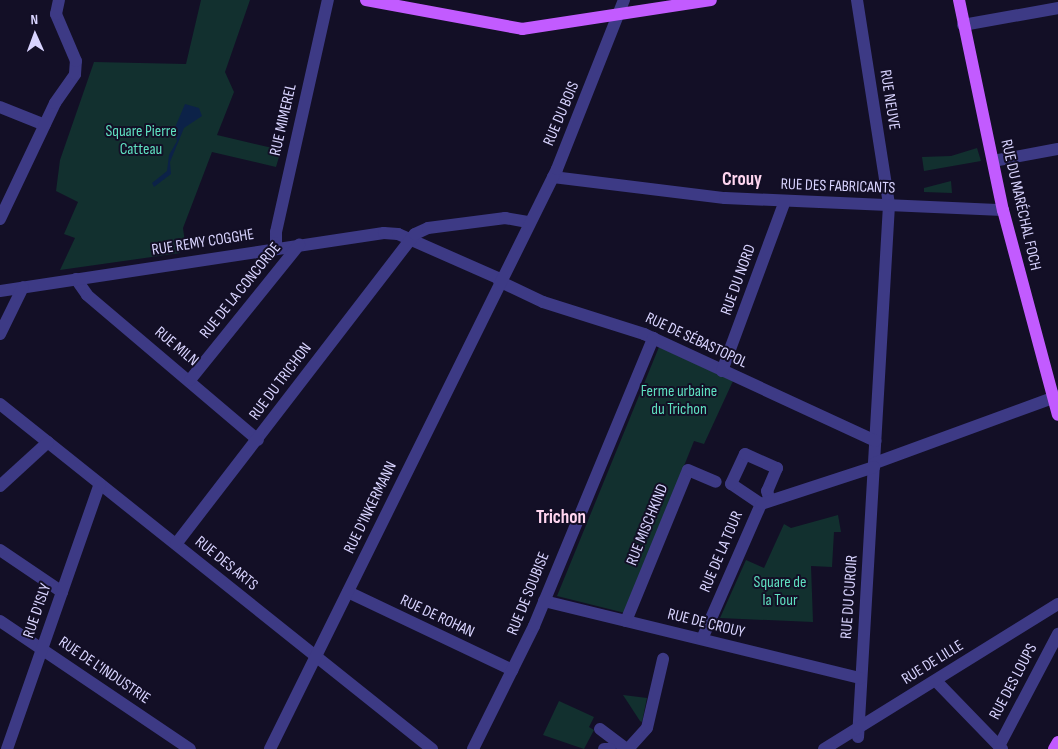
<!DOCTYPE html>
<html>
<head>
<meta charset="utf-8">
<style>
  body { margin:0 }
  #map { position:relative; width:1058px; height:749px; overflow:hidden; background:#130f26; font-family:"Sofia Sans Condensed",sans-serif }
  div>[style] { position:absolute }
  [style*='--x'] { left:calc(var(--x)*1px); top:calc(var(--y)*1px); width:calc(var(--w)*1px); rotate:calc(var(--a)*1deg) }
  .green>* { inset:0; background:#12302f }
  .water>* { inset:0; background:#0c2248 }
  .minor>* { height:12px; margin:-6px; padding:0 6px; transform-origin:6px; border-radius:6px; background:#3d3a85 }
  .major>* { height:12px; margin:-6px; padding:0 6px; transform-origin:6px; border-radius:6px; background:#c25bff }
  span { translate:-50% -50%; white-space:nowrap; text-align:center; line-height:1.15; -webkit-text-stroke:4px #130f26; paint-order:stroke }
  .street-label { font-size:16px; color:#d9d4ff }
  .park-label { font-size:16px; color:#5fe0c0 }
  .quarter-label { font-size:19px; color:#ffd6f0; font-weight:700 }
  .north { position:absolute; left:10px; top:10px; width:50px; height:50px; -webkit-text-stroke:4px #130f26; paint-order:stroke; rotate:358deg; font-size:14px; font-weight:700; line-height:20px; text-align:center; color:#d9d4ff }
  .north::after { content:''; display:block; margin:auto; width:18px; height:22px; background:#d9d4ff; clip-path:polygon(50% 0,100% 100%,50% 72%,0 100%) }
</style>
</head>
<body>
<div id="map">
  <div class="green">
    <i style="clip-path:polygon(201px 0,250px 0,225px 72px,234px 92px,217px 135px,281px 150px,276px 167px,212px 152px,183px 228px,185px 243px,179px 244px,180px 253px,60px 270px,75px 238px,64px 234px,78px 202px,56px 191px,60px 160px,94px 62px,186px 64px)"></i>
    <i style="clip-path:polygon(977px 148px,981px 161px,924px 171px,922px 157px,951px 156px)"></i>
    <i style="clip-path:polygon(951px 181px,952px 193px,924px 192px,924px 188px)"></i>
    <i style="clip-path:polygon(659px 347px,733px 381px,704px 444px,694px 441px,625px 613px,557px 596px)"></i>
    <i style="clip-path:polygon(838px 515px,841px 532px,834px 532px,832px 567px,811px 566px,813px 622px,720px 618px,746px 560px,764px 568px,784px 524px,791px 528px)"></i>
    <i style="clip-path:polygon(623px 695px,647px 698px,642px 722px,640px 721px)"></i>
    <i style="clip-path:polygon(559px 701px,594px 717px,589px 727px,594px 730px,584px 749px,543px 735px)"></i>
  </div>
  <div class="water">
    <i style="clip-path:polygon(185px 104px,199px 108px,202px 116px,184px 128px,170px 162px,171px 174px,154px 187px,152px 183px,167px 171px,169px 155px,177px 141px,174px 130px)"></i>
  </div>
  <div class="minor">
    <i style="--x:857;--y:0;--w:207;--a:81.1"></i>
    <i style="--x:889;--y:205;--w:533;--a:93.33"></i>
    <i style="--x:963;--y:25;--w:97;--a:-10.1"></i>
    <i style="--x:0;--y:107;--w:48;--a:21.8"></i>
    <i style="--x:993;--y:161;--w:66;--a:-10.5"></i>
    <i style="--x:553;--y:177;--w:173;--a:7"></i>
    <i style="--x:725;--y:198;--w:278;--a:2.5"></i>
    <i style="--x:0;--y:219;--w:128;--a:-64.6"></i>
    <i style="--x:55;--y:103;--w:35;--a:-55"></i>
    <i style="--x:75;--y:74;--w:13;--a:-86"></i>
    <i style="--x:76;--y:61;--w:51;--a:-113.1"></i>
    <i style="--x:56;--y:14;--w:14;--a:-78"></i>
    <i style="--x:276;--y:249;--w:17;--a:-90"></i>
    <i style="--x:276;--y:232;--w:238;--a:-77.4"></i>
    <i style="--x:76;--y:279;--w:19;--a:55"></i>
    <i style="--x:87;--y:295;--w:224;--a:40.3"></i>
    <i style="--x:499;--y:281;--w:49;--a:25.5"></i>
    <i style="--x:543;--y:302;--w:106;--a:17.6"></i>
    <i style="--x:644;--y:334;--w:255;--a:24.8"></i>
    <i style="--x:0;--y:291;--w:388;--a:-8.6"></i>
    <i style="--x:384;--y:233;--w:14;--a:4"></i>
    <i style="--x:398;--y:234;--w:111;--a:23.8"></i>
    <i style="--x:0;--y:334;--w:52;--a:-63.9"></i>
    <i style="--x:722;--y:371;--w:181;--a:-69.7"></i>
    <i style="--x:190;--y:380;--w:174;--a:-51.1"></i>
    <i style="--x:0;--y:404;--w:553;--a:38.61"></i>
    <i style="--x:875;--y:463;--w:195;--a:-20.1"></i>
    <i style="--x:0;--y:486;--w:65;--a:-42.5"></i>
    <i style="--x:761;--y:504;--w:36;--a:-146"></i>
    <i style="--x:731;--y:484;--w:33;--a:-65"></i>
    <i style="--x:745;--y:454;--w:35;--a:24"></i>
    <i style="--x:777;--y:468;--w:25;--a:113"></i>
    <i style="--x:767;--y:491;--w:10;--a:73"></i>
    <i style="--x:176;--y:544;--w:391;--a:-52.4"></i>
    <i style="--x:415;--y:234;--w:14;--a:-25"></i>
    <i style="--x:428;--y:228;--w:78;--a:-7.4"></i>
    <i style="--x:505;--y:218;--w:23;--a:10"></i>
    <i style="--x:0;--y:550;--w:75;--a:34.1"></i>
    <i style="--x:348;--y:592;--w:182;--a:25.4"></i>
    <i style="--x:544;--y:601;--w:326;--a:13.7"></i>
    <i style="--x:0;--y:621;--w:229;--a:34"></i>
    <i style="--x:626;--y:621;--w:163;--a:-67.7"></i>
    <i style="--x:688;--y:470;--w:30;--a:23"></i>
    <i style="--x:702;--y:639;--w:147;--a:-66.4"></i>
    <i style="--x:761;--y:504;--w:119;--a:-18.1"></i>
    <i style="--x:936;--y:681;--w:95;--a:45.9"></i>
    <i style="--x:600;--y:729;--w:34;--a:37"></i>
    <i style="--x:999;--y:746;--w:127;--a:-62.2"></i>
    <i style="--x:7;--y:749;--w:281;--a:-70.7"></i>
    <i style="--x:270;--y:749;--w:647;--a:-63.67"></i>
    <i style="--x:557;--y:169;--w:182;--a:-68.4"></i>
    <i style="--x:473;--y:749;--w:137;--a:-63.6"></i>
    <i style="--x:534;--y:626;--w:312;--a:-67.5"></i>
    <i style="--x:604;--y:749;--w:6;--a:0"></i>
    <i style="--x:628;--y:749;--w:28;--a:-48"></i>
    <i style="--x:647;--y:728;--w:71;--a:-76.9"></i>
    <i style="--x:824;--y:749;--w:275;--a:-31.8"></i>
  </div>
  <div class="major">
    <i style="--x:366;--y:0;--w:159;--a:10.5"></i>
    <i style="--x:522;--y:29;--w:191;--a:-8.7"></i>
    <i style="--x:959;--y:0;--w:215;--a:78.2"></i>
    <i style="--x:1003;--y:210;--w:212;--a:75"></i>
    <i style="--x:1054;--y:749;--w:8;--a:-60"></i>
  </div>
  <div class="street-label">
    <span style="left:889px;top:100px;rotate:81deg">RUE NEUVE</span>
    <span style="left:562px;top:114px;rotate:-67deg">RUE DU BOIS</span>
    <span style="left:284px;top:120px;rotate:-77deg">RUE MIMEREL</span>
    <span style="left:838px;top:187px;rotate:2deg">RUE DES FABRICANTS</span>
    <span style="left:1020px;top:205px;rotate:77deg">RUE DU MARÉCHAL FOCH</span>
    <span style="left:203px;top:243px;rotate:-9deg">RUE REMY COGGHE</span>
    <span style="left:739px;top:280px;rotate:-70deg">RUE DU NORD</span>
    <span style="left:241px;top:291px;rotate:-51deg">RUE DE LA CONCORDE</span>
    <span style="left:696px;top:341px;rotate:25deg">RUE DE SÉBASTOPOL</span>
    <span style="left:176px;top:347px;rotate:40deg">RUE MILN</span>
    <span style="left:281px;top:382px;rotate:-53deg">RUE DU TRICHON</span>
    <span style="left:371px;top:508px;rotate:-64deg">RUE D'INKERMANN</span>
    <span style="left:648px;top:525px;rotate:-68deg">RUE MISCHKIND</span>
    <span style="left:722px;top:552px;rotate:-67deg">RUE DE LA TOUR</span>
    <span style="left:226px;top:564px;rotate:39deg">RUE DES ARTS</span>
    <span style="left:529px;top:594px;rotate:-68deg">RUE DE SOUBISE</span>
    <span style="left:850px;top:597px;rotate:-86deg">RUE DU CUROIR</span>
    <span style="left:38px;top:611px;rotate:-71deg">RUE D'ISLY</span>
    <span style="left:437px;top:617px;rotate:25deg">RUE DE ROHAN</span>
    <span style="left:706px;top:624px;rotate:14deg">RUE DE CROUY</span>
    <span style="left:933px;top:663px;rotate:-32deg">RUE DE LILLE</span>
    <span style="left:104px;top:671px;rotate:34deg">RUE DE L'INDUSTRIE</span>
    <span style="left:1014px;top:682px;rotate:-62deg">RUE DES LOUPS</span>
  </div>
  <div class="park-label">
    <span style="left:141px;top:141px">Square Pierre<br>Catteau</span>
    <span style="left:679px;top:401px">Ferme urbaine<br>du Trichon</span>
    <span style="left:780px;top:592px">Square de<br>la Tour</span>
  </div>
  <div class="quarter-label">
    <span style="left:742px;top:180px">Crouy</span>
    <span style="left:561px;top:518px">Trichon</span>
  </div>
  <div class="north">N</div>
</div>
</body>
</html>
